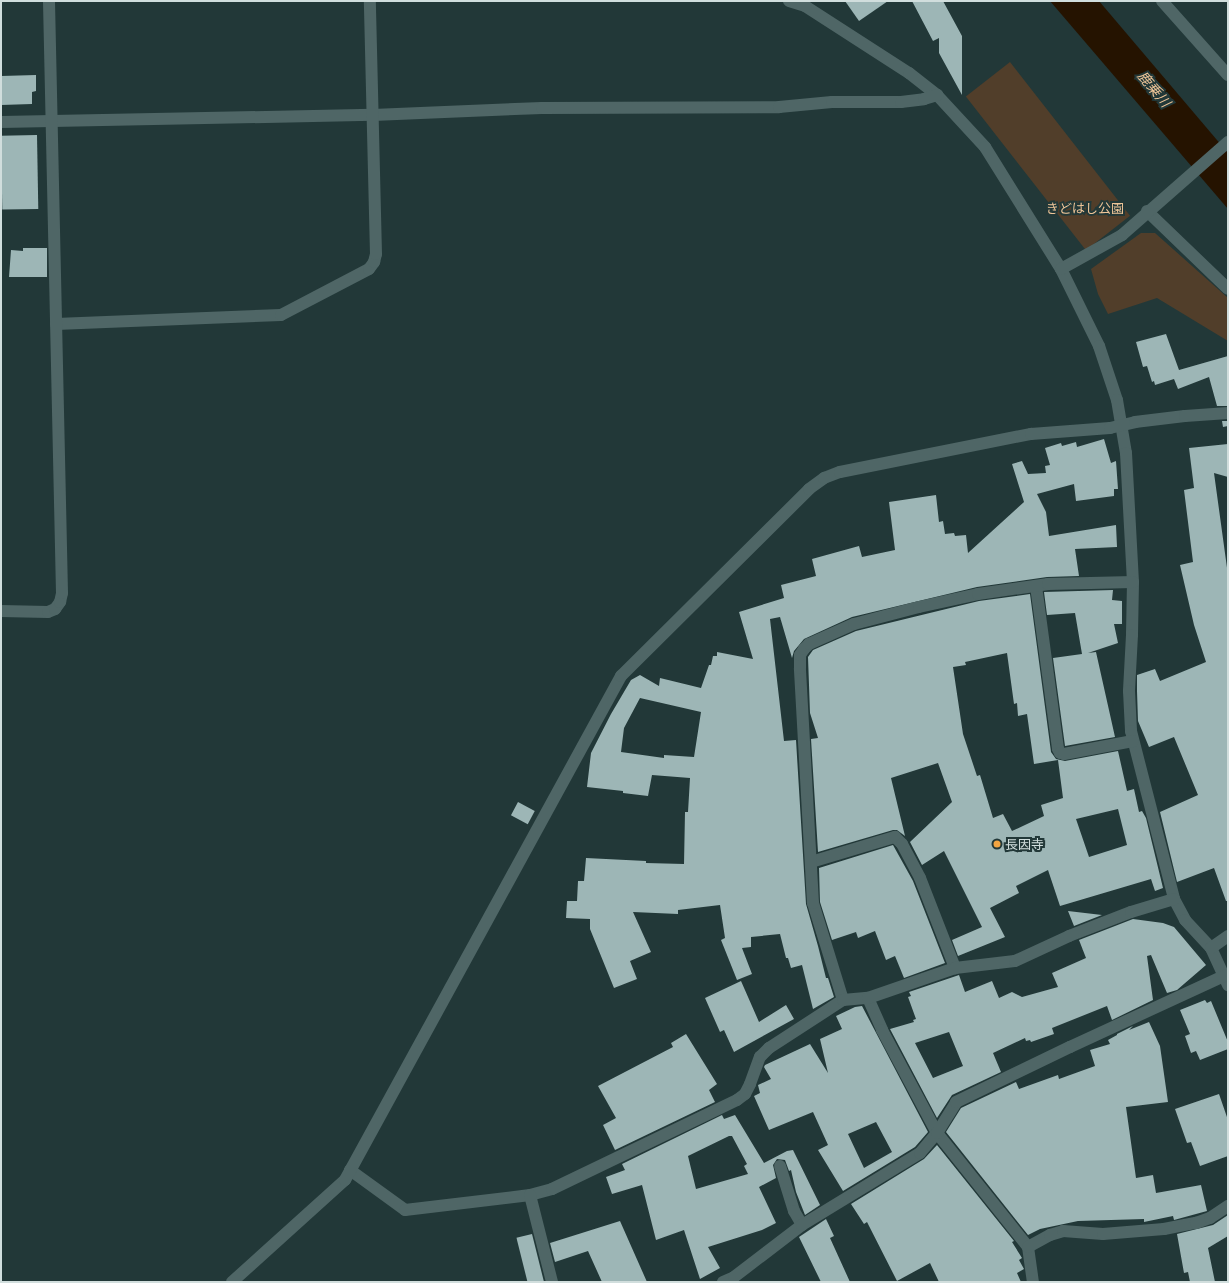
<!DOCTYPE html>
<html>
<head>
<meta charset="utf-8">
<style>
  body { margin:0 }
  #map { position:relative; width:1229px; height:1283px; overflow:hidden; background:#223838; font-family:Quicksand,"Noto Sans JP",sans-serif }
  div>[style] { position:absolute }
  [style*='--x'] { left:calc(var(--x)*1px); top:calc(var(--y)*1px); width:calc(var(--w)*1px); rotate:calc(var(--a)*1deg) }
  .green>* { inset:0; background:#513e2a; transform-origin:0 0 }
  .water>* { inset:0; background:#251300 }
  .building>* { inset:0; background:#9db6b6; transform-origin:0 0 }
  .minor>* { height:12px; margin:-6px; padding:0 6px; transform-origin:6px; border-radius:6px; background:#4f6666 }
  .dots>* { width:11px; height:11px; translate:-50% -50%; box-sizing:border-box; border:2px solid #223838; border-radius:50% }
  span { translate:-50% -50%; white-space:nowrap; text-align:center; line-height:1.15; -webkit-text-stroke:4px #223838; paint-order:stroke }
  .park-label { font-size:13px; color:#efc598 }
  .poi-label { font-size:13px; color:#d1dedd }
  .left { translate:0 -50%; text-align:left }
  .water-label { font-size:14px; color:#eec497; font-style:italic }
  .frame { position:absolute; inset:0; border:2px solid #d1dedd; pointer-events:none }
</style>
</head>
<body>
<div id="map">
  <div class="green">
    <i style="left:1010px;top:62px;width:195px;height:56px;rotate:52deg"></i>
    <i style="clip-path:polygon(1141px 233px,1155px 233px,1228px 298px,1228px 341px,1157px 298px,1108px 314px,1098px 294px,1091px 269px)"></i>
  </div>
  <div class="water">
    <i style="clip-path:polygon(1050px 1px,1099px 1px,1228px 153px,1228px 209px)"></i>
  </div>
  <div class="building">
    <i style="clip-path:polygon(845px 1px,888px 1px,859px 21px)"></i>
    <i style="clip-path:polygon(912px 1px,943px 1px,962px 36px,962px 95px,939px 53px,939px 38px,933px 41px)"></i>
    <i style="clip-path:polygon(36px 75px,36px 91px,32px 92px,32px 104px,1px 105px,1px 76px)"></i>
    <i style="left:37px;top:135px;width:74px;height:36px;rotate:89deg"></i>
    <i style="clip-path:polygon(23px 248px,47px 248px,47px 277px,9px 277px,11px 250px,23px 251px)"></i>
    <i style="clip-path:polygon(1166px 334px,1179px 370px,1228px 356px,1228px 406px,1217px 406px,1209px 377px,1178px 389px,1174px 379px,1155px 385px,1154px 381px,1152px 382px,1147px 366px,1143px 367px,1136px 342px)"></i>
    <i style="clip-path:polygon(1222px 421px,1228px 421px,1228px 426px,1223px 427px)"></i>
    <i style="clip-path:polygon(evenodd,1104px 439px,1111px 463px,1116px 461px,1118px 489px,1114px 489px,1114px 496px,1076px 501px,1074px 484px,1037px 494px,1046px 512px,1049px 536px,1116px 525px,1117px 547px,1075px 549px,1079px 576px,1047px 577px,977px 587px,852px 617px,804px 639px,794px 651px,792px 658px,780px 617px,770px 619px,784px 741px,796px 740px,806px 904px,818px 946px,826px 978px,828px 978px,834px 997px,813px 1009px,802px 965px,791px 968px,788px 958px,786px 958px,780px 934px,751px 937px,751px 947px,742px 948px,752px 974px,737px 980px,721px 940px,725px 938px,720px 905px,678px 910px,678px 914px,633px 912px,651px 952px,630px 961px,637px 979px,614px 988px,590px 929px,590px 919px,566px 918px,567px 901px,577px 901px,578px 881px,584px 881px,586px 858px,646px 861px,646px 863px,684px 864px,685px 812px,688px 812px,690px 778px,652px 775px,648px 796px,623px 793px,623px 791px,587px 787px,591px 753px,611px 714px,631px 680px,640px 675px,659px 686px,660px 678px,701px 688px,709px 665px,711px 665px,713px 656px,717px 656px,717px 652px,753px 659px,739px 612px,784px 598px,781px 585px,816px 576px,812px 559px,859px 546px,862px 557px,895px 550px,889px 502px,936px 495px,939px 522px,943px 521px,945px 534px,954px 533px,955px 536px,966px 535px,968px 553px,1024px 502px,1012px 464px,1022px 461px,1028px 474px,1046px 473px,1045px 466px,1050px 465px,1045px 448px,1061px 443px,1062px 446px,1076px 442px,1077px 447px,1104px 439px,640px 698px,701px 712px,694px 757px,664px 755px,664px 758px,621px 752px,624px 728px,640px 698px)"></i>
    <i style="clip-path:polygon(1228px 444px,1228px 477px,1214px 473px,1228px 575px,1228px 901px,1226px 901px,1214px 868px,1177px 882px,1160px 812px,1198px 795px,1174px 737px,1149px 747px,1138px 721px,1137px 691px,1137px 675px,1155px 669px,1160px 681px,1206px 662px,1194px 625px,1180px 565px,1193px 562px,1184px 490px,1194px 488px,1189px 448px)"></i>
    <i style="clip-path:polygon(1113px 590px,1112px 600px,1122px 601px,1122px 624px,1114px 624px,1118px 643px,1088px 653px,1096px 652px,1115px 737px,1065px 746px,1053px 658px,1082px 654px,1075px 613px,1047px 615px,1044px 592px)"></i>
    <i style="clip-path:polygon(evenodd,1030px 594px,1051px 752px,1056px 759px,1065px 761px,1118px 751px,1127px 791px,1134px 789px,1139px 812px,1142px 811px,1146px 818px,1163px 888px,1155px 891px,1151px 879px,1060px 906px,1048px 870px,1016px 886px,1019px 893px,990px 908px,1005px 937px,958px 956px,952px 940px,982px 927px,944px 851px,922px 865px,910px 842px,952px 802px,938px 763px,891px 778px,905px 836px,897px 830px,893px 830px,818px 852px,811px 739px,818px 738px,810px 713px,808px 657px,813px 650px,856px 631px,979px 601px,1030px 594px,1007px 653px,1014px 704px,1017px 703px,1018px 716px,1027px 714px,1034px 764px,1058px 760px,1063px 798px,1041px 805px,1044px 816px,1012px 831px,1003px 814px,993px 818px,980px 775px,977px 776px,963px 734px,953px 667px,966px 665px,965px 662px,1007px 653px,1030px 594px,1118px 809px,1127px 845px,1089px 857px,1076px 819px,1118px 809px)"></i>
    <i style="left:518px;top:802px;width:19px;height:15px;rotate:28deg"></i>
    <i style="clip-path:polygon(893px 845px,913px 881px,945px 963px,904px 978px,895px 956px,886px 960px,875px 931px,858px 938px,856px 932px,832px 940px,820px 902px,819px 868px)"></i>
    <i style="clip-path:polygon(1068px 911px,1102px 915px,1074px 926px)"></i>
    <i style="clip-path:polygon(evenodd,1133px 919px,1163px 923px,1174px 927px,1206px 965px,1177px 990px,1167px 993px,1151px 955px,1147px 956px,1153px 1000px,1112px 1020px,1107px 1006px,1052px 1028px,1054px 1034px,1031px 1042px,1030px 1040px,1026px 1041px,1025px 1038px,993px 1053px,1001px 1072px,952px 1095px,937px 1118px,890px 1029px,914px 1022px,913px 1020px,916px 1019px,908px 997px,911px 996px,909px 992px,959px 975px,965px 992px,992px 981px,999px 998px,1012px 992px,1022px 997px,1058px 987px,1052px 973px,1086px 958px,1079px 940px,1133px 919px,949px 1032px,963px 1066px,933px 1078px,915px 1043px,949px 1032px)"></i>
    <i style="clip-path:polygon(741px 981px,759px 1022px,786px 1005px,794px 1019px,734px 1052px,724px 1030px,720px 1032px,705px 998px)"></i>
    <i style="clip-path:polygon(1205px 1000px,1207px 1003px,1211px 1001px,1228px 1042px,1228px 1049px,1200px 1060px,1196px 1051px,1191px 1053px,1185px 1036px,1190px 1034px,1180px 1010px)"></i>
    <i style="clip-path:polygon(evenodd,862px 1006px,928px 1132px,915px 1147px,843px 1191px,818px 1150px,828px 1145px,813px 1112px,769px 1130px,754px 1096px,760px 1093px,758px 1085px,771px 1079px,764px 1067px,765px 1065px,810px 1044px,828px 1073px,820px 1039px,842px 1029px,836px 1016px,855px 1007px,862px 1006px,876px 1122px,892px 1152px,864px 1168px,848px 1134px,876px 1122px)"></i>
    <i style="clip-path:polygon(1149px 1022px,1160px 1046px,1168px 1102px,1126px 1107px,1136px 1178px,1153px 1175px,1156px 1193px,1201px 1185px,1207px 1211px,1174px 1220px,1173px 1216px,1144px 1222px,1144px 1219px,1078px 1221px,1040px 1229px,1028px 1235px,946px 1132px,961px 1108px,1016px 1082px,1019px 1089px,1058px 1075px,1059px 1079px,1095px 1066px,1090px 1050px,1110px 1044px,1108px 1040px,1117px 1035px,1117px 1034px,1133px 1026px,1129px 1030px)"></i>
    <i style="clip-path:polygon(686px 1034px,717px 1084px,709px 1090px,715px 1102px,615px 1150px,603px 1125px,616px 1118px,598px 1086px,673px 1047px,671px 1043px)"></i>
    <i style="clip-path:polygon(1219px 1094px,1228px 1120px,1228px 1156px,1200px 1166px,1191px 1142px,1187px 1143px,1175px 1109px)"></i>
    <i style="clip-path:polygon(evenodd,722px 1115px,724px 1119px,735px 1115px,764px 1163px,787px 1151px,793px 1150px,820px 1205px,805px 1215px,796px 1192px,791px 1170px,789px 1171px,785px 1160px,777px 1159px,773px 1165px,776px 1178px,759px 1187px,776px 1223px,762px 1230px,708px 1247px,720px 1268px,700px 1279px,684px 1230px,656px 1240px,642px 1185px,612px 1194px,606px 1177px,625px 1170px,622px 1164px,722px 1115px,729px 1136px,732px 1136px,747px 1164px,744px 1166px,748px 1174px,696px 1189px,688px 1156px,729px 1136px)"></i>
    <i style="clip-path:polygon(937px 1145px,1014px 1241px,1012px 1242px,1022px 1258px,1019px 1260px,1024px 1269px,1017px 1273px,1021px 1282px,939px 1282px,930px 1263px,897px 1281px,867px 1222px,864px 1224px,851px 1204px,924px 1159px)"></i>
    <i style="clip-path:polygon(1228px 1215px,1228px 1236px,1208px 1248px,1215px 1282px,1190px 1282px,1188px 1272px,1184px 1273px,1177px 1234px,1213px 1225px)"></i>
    <i style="clip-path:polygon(826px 1219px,834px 1236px,830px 1238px,850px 1282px,821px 1282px,799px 1237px)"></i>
    <i style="clip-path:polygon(620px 1221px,647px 1282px,602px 1282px,588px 1251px,555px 1262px,550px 1243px)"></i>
    <i style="left:532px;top:1234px;width:49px;height:16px;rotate:76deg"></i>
  </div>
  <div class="minor">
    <i style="--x:789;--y:1;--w:17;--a:17"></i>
    <i style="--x:805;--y:6;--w:124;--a:32.8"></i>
    <i style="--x:909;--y:73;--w:36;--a:38"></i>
    <i style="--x:937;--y:95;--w:71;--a:47.3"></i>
    <i style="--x:985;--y:147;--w:144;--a:58.1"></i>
    <i style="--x:1061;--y:269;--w:86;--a:63.7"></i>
    <i style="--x:1099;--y:346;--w:57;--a:71.6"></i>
    <i style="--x:1117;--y:400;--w:54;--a:80.4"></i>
    <i style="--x:1126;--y:453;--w:129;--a:86.9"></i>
    <i style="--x:1133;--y:582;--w:53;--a:91.1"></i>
    <i style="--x:1132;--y:635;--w:56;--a:93.1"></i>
    <i style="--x:1129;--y:691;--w:40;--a:87.1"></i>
    <i style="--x:1131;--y:731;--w:173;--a:75.6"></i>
    <i style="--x:1174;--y:899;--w:24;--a:62"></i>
    <i style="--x:1185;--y:920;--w:38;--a:47"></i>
    <i style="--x:1211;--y:948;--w:41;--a:65.3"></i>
    <i style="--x:1162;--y:1;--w:99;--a:48.3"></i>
    <i style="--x:1;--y:122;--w:372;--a:-1.1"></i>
    <i style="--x:373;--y:115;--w:169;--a:-2.4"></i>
    <i style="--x:542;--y:108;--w:237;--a:-0.2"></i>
    <i style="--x:779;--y:107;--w:53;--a:-5.4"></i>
    <i style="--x:832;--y:102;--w:69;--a:0"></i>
    <i style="--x:901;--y:102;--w:23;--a:-7"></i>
    <i style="--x:924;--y:99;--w:14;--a:-17"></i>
    <i style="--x:1147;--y:211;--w:112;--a:43.9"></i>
    <i style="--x:1061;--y:269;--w:70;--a:-29.1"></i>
    <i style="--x:1122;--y:235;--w:141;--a:-41.3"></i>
    <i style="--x:56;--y:324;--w:225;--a:-2.3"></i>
    <i style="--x:281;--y:315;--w:99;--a:-27.6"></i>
    <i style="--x:369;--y:269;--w:9;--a:-54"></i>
    <i style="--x:374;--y:262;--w:8;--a:-76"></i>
    <i style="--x:376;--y:254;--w:253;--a:-91.4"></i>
    <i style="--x:1036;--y:586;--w:164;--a:82.3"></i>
    <i style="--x:1058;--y:749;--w:4;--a:63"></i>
    <i style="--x:1060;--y:753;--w:4;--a:14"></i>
    <i style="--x:1064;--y:754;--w:70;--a:-10.7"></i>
    <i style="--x:1;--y:611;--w:47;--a:1.2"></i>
    <i style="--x:48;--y:612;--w:8;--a:-23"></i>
    <i style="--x:55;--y:609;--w:9;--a:-54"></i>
    <i style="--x:60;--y:602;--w:9;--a:-77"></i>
    <i style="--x:62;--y:593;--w:592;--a:-91.26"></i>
    <i style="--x:811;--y:862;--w:88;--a:-16.6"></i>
    <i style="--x:895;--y:837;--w:10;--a:45"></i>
    <i style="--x:902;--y:844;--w:38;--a:62"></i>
    <i style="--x:920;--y:878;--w:97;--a:68.7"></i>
    <i style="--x:1211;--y:948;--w:21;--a:-35"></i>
    <i style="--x:868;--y:998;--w:35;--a:66"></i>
    <i style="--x:882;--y:1030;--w:117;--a:61.9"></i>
    <i style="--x:937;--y:1133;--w:146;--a:51.4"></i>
    <i style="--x:1028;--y:1247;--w:35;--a:82"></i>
    <i style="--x:843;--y:1000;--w:102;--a:-107.2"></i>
    <i style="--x:813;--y:903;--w:235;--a:-93.2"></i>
    <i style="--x:800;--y:668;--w:13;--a:-90"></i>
    <i style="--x:800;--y:655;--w:7;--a:-56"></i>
    <i style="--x:804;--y:649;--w:7;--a:-45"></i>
    <i style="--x:809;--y:644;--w:49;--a:-24"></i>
    <i style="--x:854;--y:624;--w:67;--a:-14.7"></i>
    <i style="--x:919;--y:607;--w:60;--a:-12.4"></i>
    <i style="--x:978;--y:594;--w:71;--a:-8.1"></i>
    <i style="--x:1048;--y:584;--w:85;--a:-1.3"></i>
    <i style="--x:780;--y:1166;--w:47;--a:72.7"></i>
    <i style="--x:794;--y:1211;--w:16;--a:60"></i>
    <i style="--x:350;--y:1170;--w:68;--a:36"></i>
    <i style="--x:405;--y:1210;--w:126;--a:-6.8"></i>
    <i style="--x:530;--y:1195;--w:23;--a:-15"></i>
    <i style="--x:552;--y:1189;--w:205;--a:-25.7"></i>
    <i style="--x:737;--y:1100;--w:10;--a:-37"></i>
    <i style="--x:745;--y:1094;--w:11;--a:-63"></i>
    <i style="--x:750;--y:1084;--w:29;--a:-70"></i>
    <i style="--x:760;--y:1057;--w:13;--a:-45"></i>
    <i style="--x:769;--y:1048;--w:88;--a:-33"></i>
    <i style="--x:843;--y:1000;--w:25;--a:-5"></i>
    <i style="--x:868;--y:998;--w:92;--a:-19"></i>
    <i style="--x:955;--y:968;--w:60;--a:-6.7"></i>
    <i style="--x:1015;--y:961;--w:60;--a:-24.8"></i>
    <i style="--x:1069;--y:936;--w:66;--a:-21.2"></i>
    <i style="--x:1131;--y:912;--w:45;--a:-16.8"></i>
    <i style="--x:530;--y:1195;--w:90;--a:75.8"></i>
    <i style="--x:1028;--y:1247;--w:25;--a:-29"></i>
    <i style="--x:1050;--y:1235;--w:14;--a:-17"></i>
    <i style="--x:1063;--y:1231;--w:40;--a:4.3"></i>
    <i style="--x:1103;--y:1234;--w:61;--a:-4.7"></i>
    <i style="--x:1164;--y:1229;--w:33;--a:-11"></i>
    <i style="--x:1196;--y:1223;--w:15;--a:-20"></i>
    <i style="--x:1210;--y:1218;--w:22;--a:-34"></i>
    <i style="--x:232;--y:1282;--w:152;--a:-42.1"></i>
    <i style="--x:345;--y:1180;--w:575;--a:-61.29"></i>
    <i style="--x:621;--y:676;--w:265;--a:-44.8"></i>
    <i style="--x:809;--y:489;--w:19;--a:-36"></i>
    <i style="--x:824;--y:478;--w:17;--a:-21"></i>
    <i style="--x:840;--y:472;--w:195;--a:-11.3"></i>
    <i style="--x:1031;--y:434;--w:79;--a:-4.3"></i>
    <i style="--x:1110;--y:428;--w:26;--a:-13"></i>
    <i style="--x:1135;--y:422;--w:50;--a:-6.8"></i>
    <i style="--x:1185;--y:416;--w:43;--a:-4"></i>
    <i style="--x:723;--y:1282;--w:12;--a:-24"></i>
    <i style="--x:734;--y:1277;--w:86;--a:-37.4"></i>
    <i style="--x:802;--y:1225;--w:138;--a:-31.4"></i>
    <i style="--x:920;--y:1153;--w:26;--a:-50"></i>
    <i style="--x:937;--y:1133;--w:36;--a:-58"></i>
    <i style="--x:956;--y:1102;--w:127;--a:-25.8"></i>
    <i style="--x:1070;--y:1047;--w:170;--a:-24.8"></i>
  </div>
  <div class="dots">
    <i style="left:997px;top:844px;background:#f2a542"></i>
  </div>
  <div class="park-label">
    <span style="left:1085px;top:208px">きどはし公園</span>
  </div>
  <div class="poi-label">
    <span class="left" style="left:1005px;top:844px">長因寺</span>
  </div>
  <div class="water-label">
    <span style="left:1154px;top:89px;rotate:50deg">鹿乗川</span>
  </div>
  <div class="frame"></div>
</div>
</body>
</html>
